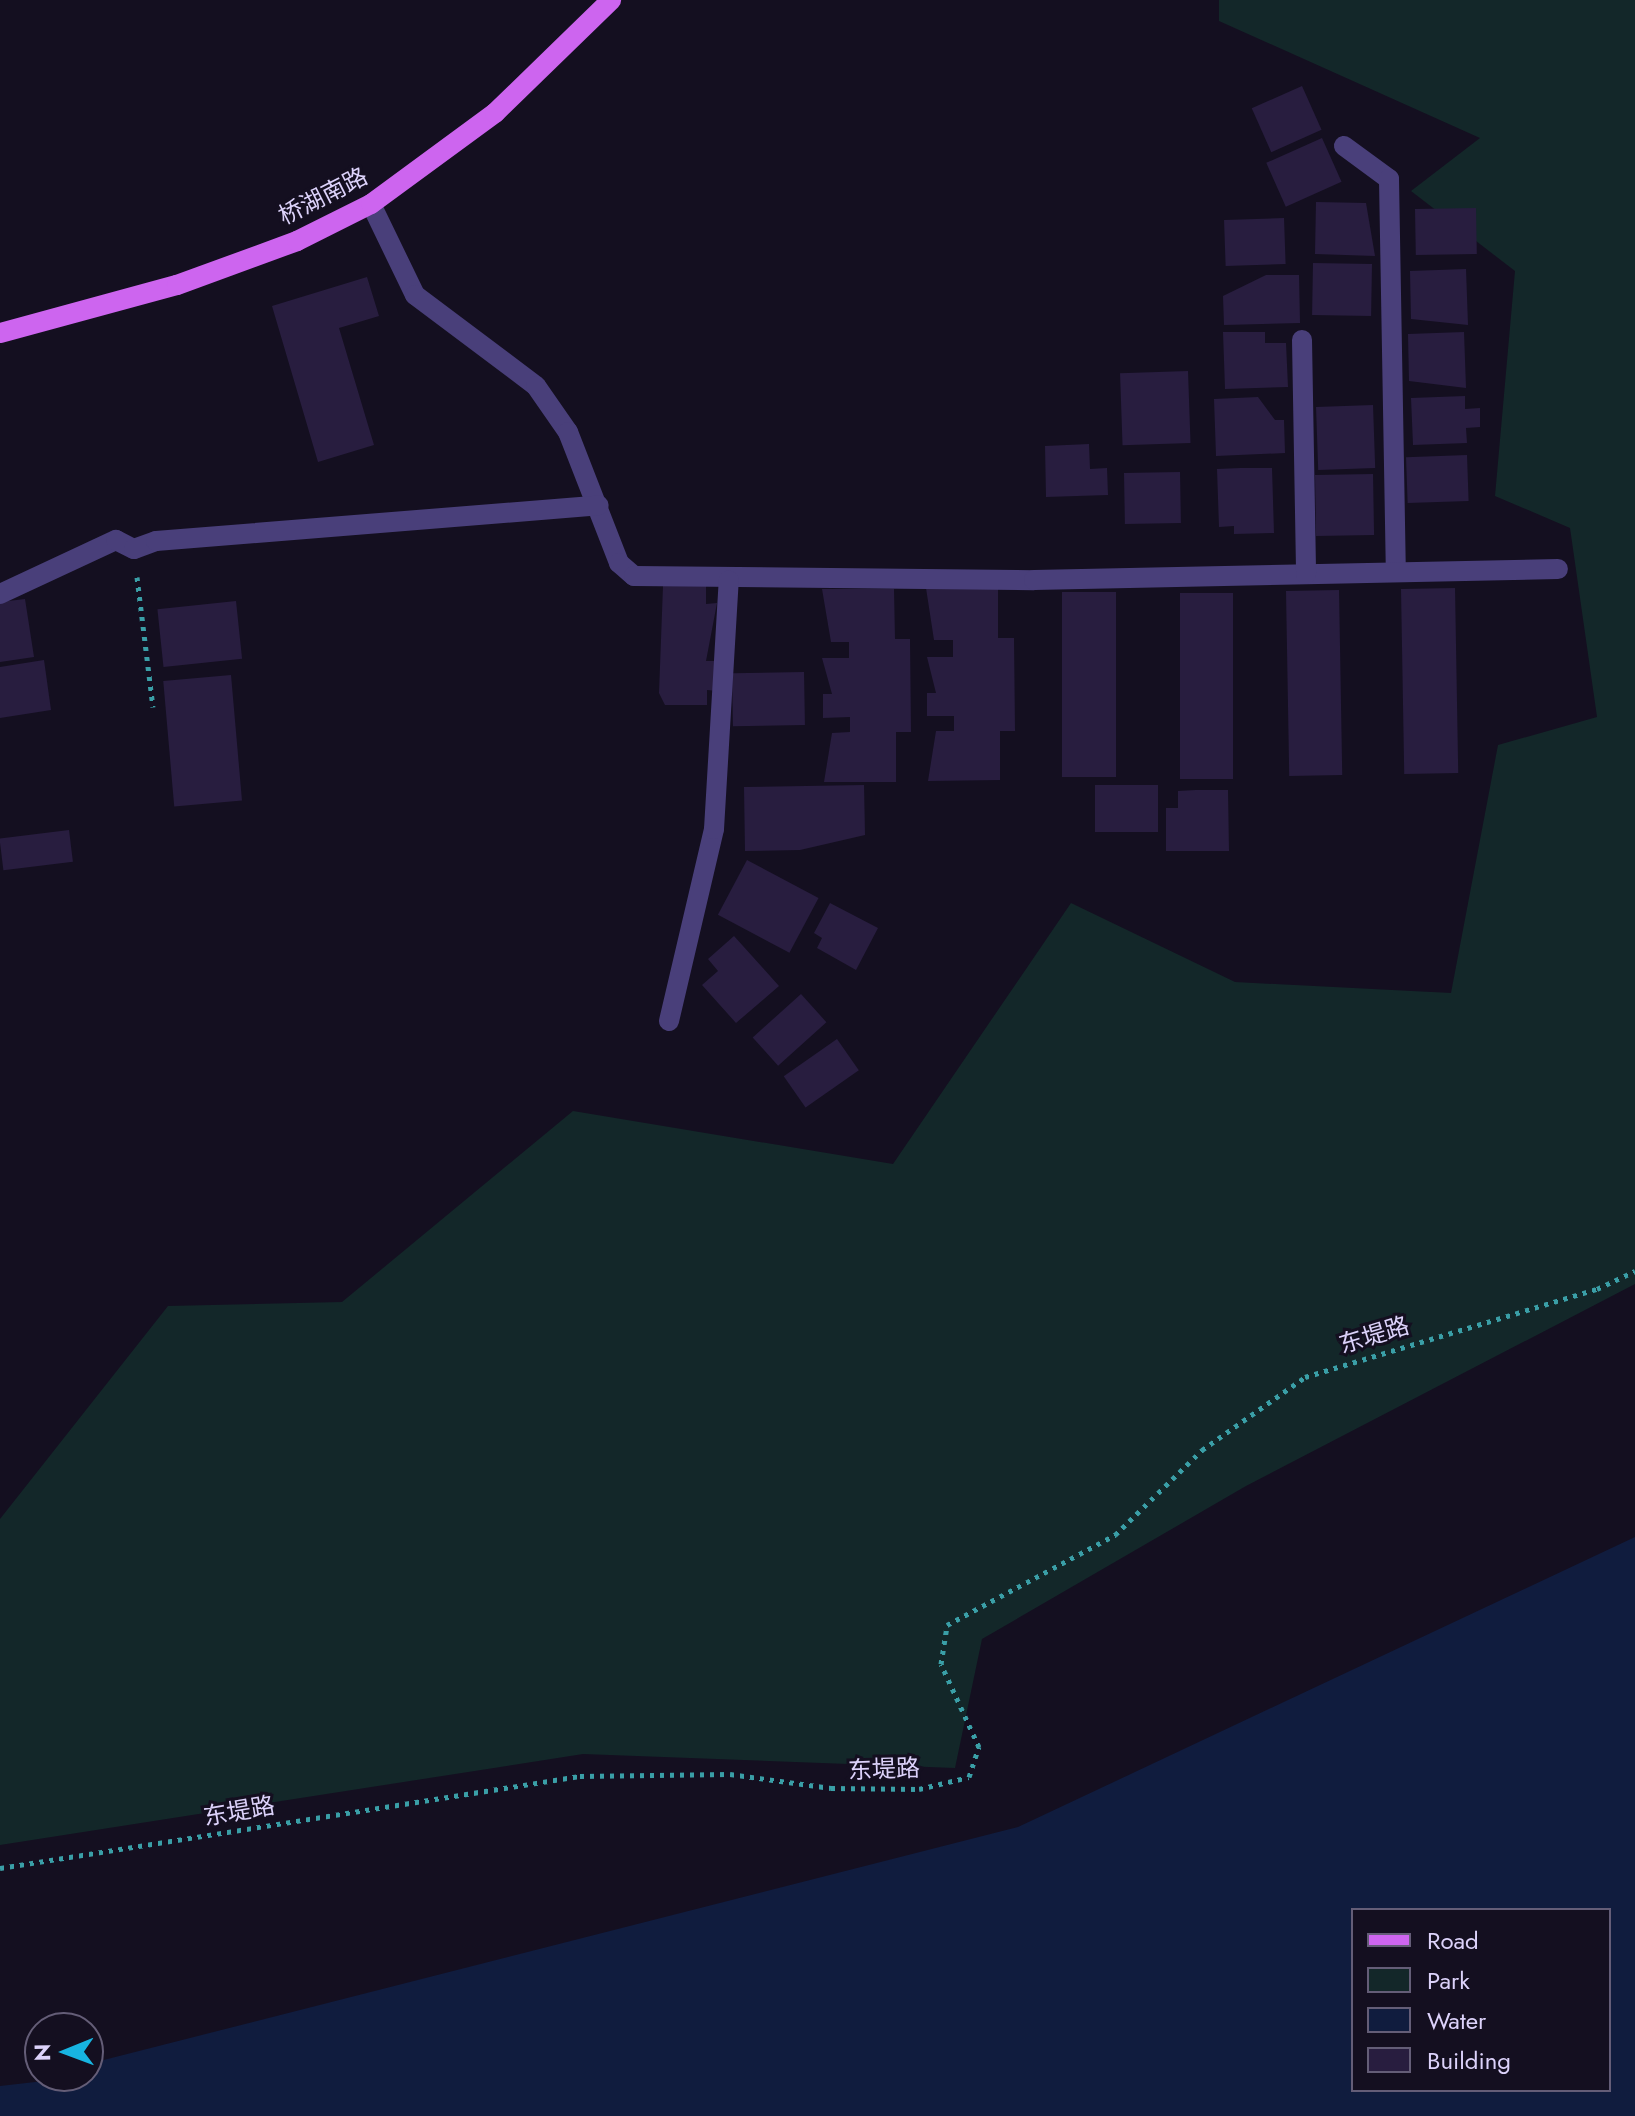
<!DOCTYPE html>
<html>
<head>
<meta charset="utf-8">
<style>
  body { margin:0 }
  #map { position:relative; width:1635px; height:2116px; overflow:hidden; background:#140f20; font-family:Jost,"Noto Sans SC",sans-serif }
  div>[style] { position:absolute }
  [style*='--x'] { left:calc(var(--x)*1px); top:calc(var(--y)*1px); width:calc(var(--w)*1px); rotate:calc(var(--a)*1deg) }
  .green>* { inset:0; background:#132729 }
  .water>* { inset:0; background:#101c3e }
  .building>* { inset:0; background:#281d3f; transform-origin:0 0 }
  .path>* { height:5px; margin-top:-2.5px; transform-origin:0; background:repeating-linear-gradient(90deg,#3a9fa7 0 4px,transparent 0 10px) }
  .minor>* { height:20px; margin:-10px; padding:0 10px; transform-origin:10px; border-radius:10px; background:#493f7a }
  .major>* { height:20px; margin:-10px; padding:0 10px; transform-origin:10px; border-radius:10px; background:#cd65ef }
  span { translate:-50% -50%; white-space:nowrap; text-align:center; line-height:1.15; -webkit-text-stroke:6px #140f20; paint-order:stroke }
  .street-label { font-size:24px; color:#dcd2fa }
  .legend { position:absolute; left:1351px; top:1908px; width:260px; height:184px; box-sizing:border-box; background:#140f20; border:2px solid #645d77; margin:0; padding:10px 14px; list-style:none; font-size:24px; color:#dcd2fa }
  .legend li { display:flex; align-items:center; gap:16px; height:40px }
  .legend b { width:40px; border:2px solid #645d77 }
  .north { position:absolute; left:24px; top:2012px; width:80px; height:80px; box-sizing:border-box; background:#140f20; border:2px solid #645d77; border-radius:50%; rotate:269deg; font-size:22px; font-weight:700; line-height:32px; text-align:center; color:#dcd2fa }
  .north::after { content:''; display:block; margin:auto; width:28px; height:36px; background:#17b4e1; clip-path:polygon(50% 0,100% 100%,50% 72%,0 100%) }
</style>
</head>
<body>
<div id="map">
  <div class="green">
    <i style="clip-path:polygon(1219px 0,1635px 0,1635px 1284px,1246px 1486px,982px 1639px,955px 1768px,583px 1754px,0 1845px,0 1519px,168px 1306px,342px 1302px,573px 1111px,893px 1164px,1071px 903px,1235px 982px,1451px 993px,1498px 745px,1597px 717px,1570px 528px,1495px 496px,1515px 271px,1411px 191px,1480px 138px,1219px 21px)"></i>
  </div>
  <div class="water">
    <i style="clip-path:polygon(evenodd,1635px 1537px,1635px 2116px,0 2116px,0 2086px,88px 2076px,88px 2064px,1018px 1827px,1635px 1537px,1353px 1910px,1609px 1910px,1609px 2090px,1353px 2090px,1353px 1910px)"></i>
  </div>
  <div class="building">
    <i style="left:1302px;top:86px;width:48px;height:55px;rotate:66deg"></i>
    <i style="left:1322px;top:138px;width:48px;height:61px;rotate:66deg"></i>
    <i style="clip-path:polygon(1316px 202px,1366px 203px,1375px 256px,1315px 254px)"></i>
    <i style="left:1476px;top:208px;width:46px;height:61px;rotate:89deg"></i>
    <i style="left:1284px;top:218px;width:46px;height:60px;rotate:88deg"></i>
    <i style="left:1313px;top:263px;width:59px;height:52px;rotate:1deg"></i>
    <i style="clip-path:polygon(1466px 269px,1468px 325px,1411px 319px,1410px 271px)"></i>
    <i style="clip-path:polygon(1266px 275px,1299px 275px,1300px 323px,1224px 325px,1223px 296px)"></i>
    <i style="clip-path:polygon(367px 277px,379px 316px,339px 328px,374px 445px,318px 462px,272px 306px)"></i>
    <i style="clip-path:polygon(1223px 332px,1265px 332px,1265px 343px,1286px 343px,1288px 387px,1225px 389px)"></i>
    <i style="clip-path:polygon(1464px 332px,1466px 388px,1409px 381px,1408px 334px)"></i>
    <i style="left:1188px;top:371px;width:72px;height:68px;rotate:88deg"></i>
    <i style="clip-path:polygon(1465px 396px,1465px 409px,1480px 408px,1480px 427px,1466px 428px,1467px 443px,1413px 445px,1411px 398px)"></i>
    <i style="clip-path:polygon(1258px 397px,1275px 420px,1284px 420px,1285px 453px,1216px 456px,1214px 399px)"></i>
    <i style="left:1373px;top:405px;width:63px;height:57px;rotate:88deg"></i>
    <i style="clip-path:polygon(1089px 444px,1090px 469px,1107px 468px,1108px 495px,1046px 497px,1045px 446px)"></i>
    <i style="left:1467px;top:455px;width:46px;height:61px;rotate:88deg"></i>
    <i style="clip-path:polygon(1241px 468px,1272px 468px,1274px 533px,1234px 534px,1234px 526px,1219px 527px,1217px 469px)"></i>
    <i style="left:1180px;top:472px;width:51px;height:56px;rotate:89deg"></i>
    <i style="left:1373px;top:474px;width:61px;height:58px;rotate:89deg"></i>
    <i style="clip-path:polygon(663px 586px,706px 586px,706px 604px,717px 603px,706px 661px,717px 661px,718px 691px,707px 690px,707px 705px,665px 705px,659px 693px)"></i>
    <i style="clip-path:polygon(998px 587px,998px 638px,1014px 638px,1015px 731px,1000px 731px,1000px 780px,928px 781px,936px 731px,954px 731px,954px 716px,927px 716px,927px 693px,936px 693px,927px 657px,953px 657px,953px 640px,934px 640px,926px 588px)"></i>
    <i style="left:1455px;top:588px;width:185px;height:54px;rotate:89deg"></i>
    <i style="clip-path:polygon(822px 589px,894px 589px,895px 639px,910px 639px,911px 732px,896px 732px,896px 782px,824px 782px,832px 733px,850px 732px,850px 717px,823px 718px,823px 694px,832px 694px,822px 658px,849px 658px,849px 642px,831px 642px)"></i>
    <i style="left:1339px;top:590px;width:185px;height:53px;rotate:89deg"></i>
    <i style="left:1062px;top:592px;width:54px;height:185px"></i>
    <i style="left:1180px;top:593px;width:53px;height:186px"></i>
    <i style="clip-path:polygon(25px 599px,34px 657px,0 662px,0 602px)"></i>
    <i style="left:236px;top:601px;width:58px;height:79px;rotate:84deg"></i>
    <i style="clip-path:polygon(44px 660px,51px 710px,0 718px,0 667px)"></i>
    <i style="left:804px;top:672px;width:53px;height:72px;rotate:89deg"></i>
    <i style="left:231px;top:675px;width:126px;height:68px;rotate:85deg"></i>
    <i style="clip-path:polygon(864px 785px,865px 835px,800px 850px,745px 851px,744px 787px)"></i>
    <i style="left:1158px;top:785px;width:47px;height:63px;rotate:90deg"></i>
    <i style="clip-path:polygon(1196px 790px,1228px 790px,1229px 851px,1166px 851px,1166px 808px,1178px 808px,1178px 791px)"></i>
    <i style="left:69px;top:830px;width:32px;height:70px;rotate:83deg"></i>
    <i style="left:747px;top:860px;width:81px;height:62px;rotate:28deg"></i>
    <i style="clip-path:polygon(830px 903px,878px 928px,856px 970px,817px 948px,822px 938px,814px 933px)"></i>
    <i style="clip-path:polygon(734px 936px,779px 986px,736px 1023px,702px 985px,718px 971px,708px 959px)"></i>
    <i style="left:801px;top:994px;width:38px;height:65px;rotate:48deg"></i>
    <i style="left:837px;top:1039px;width:38px;height:65px;rotate:55deg"></i>
  </div>
  <div class="path">
    <i style="--x:137;--y:577;--w:131;--a:83"></i>
    <i style="--x:0;--y:1868;--w:587;--a:-9.01"></i>
    <i style="--x:580;--y:1776;--w:150;--a:-0.8"></i>
    <i style="--x:730;--y:1774;--w:102;--a:7.9"></i>
    <i style="--x:831;--y:1788;--w:88;--a:0.7"></i>
    <i style="--x:919;--y:1789;--w:51;--a:-13.5"></i>
    <i style="--x:969;--y:1777;--w:32;--a:-72"></i>
    <i style="--x:979;--y:1747;--w:91;--a:-114.6"></i>
    <i style="--x:941;--y:1664;--w:39;--a:-81"></i>
    <i style="--x:947;--y:1625;--w:191;--a:-28.2"></i>
    <i style="--x:1115;--y:1535;--w:122;--a:-44.3"></i>
    <i style="--x:1202;--y:1450;--w:126;--a:-35.3"></i>
    <i style="--x:1305;--y:1377;--w:305;--a:-16.8"></i>
    <i style="--x:1597;--y:1289;--w:42;--a:-25.3"></i>
  </div>
  <div class="minor">
    <i style="--x:1344;--y:146;--w:56;--a:36.3"></i>
    <i style="--x:1389;--y:179;--w:393;--a:89"></i>
    <i style="--x:371;--y:204;--w:101;--a:64.2"></i>
    <i style="--x:415;--y:295;--w:151;--a:36.9"></i>
    <i style="--x:536;--y:386;--w:56;--a:55.2"></i>
    <i style="--x:568;--y:432;--w:141;--a:68.7"></i>
    <i style="--x:619;--y:563;--w:20;--a:41"></i>
    <i style="--x:634;--y:576;--w:400;--a:0.6"></i>
    <i style="--x:1034;--y:580;--w:524;--a:-1.2"></i>
    <i style="--x:1302;--y:340;--w:234;--a:89"></i>
    <i style="--x:0;--y:594;--w:128;--a:-25"></i>
    <i style="--x:116;--y:540;--w:20;--a:27"></i>
    <i style="--x:134;--y:549;--w:23;--a:-20"></i>
    <i style="--x:156;--y:541;--w:444;--a:-4.6"></i>
    <i style="--x:669;--y:1021;--w:197;--a:-76.8"></i>
    <i style="--x:714;--y:829;--w:249;--a:-86.6"></i>
  </div>
  <div class="major">
    <i style="--x:0;--y:333;--w:183;--a:-15.2"></i>
    <i style="--x:177;--y:285;--w:128;--a:-20.1"></i>
    <i style="--x:297;--y:241;--w:83;--a:-26.6"></i>
    <i style="--x:371;--y:204;--w:154;--a:-36.3"></i>
    <i style="--x:495;--y:113;--w:162;--a:-44.2"></i>
  </div>
  <div class="street-label">
    <span style="left:323px;top:196px;rotate:-27deg">桥湖南路</span>
    <span style="left:1374px;top:1335px;rotate:-17deg">东堤路</span>
    <span style="left:884px;top:1769px;rotate:-2deg">东堤路</span>
    <span style="left:239px;top:1811px;rotate:-10deg">东堤路</span>
  </div>
  <ul class="legend">
  <li><b style="height:10px;background:#cd65ef"></b>Road</li>
  <li><b style="height:22px;background:#132729"></b>Park</li>
  <li><b style="height:22px;background:#101c3e"></b>Water</li>
  <li><b style="height:22px;background:#281d3f"></b>Building</li>
  </ul>
  <div class="north">N</div>
</div>
</body>
</html>
